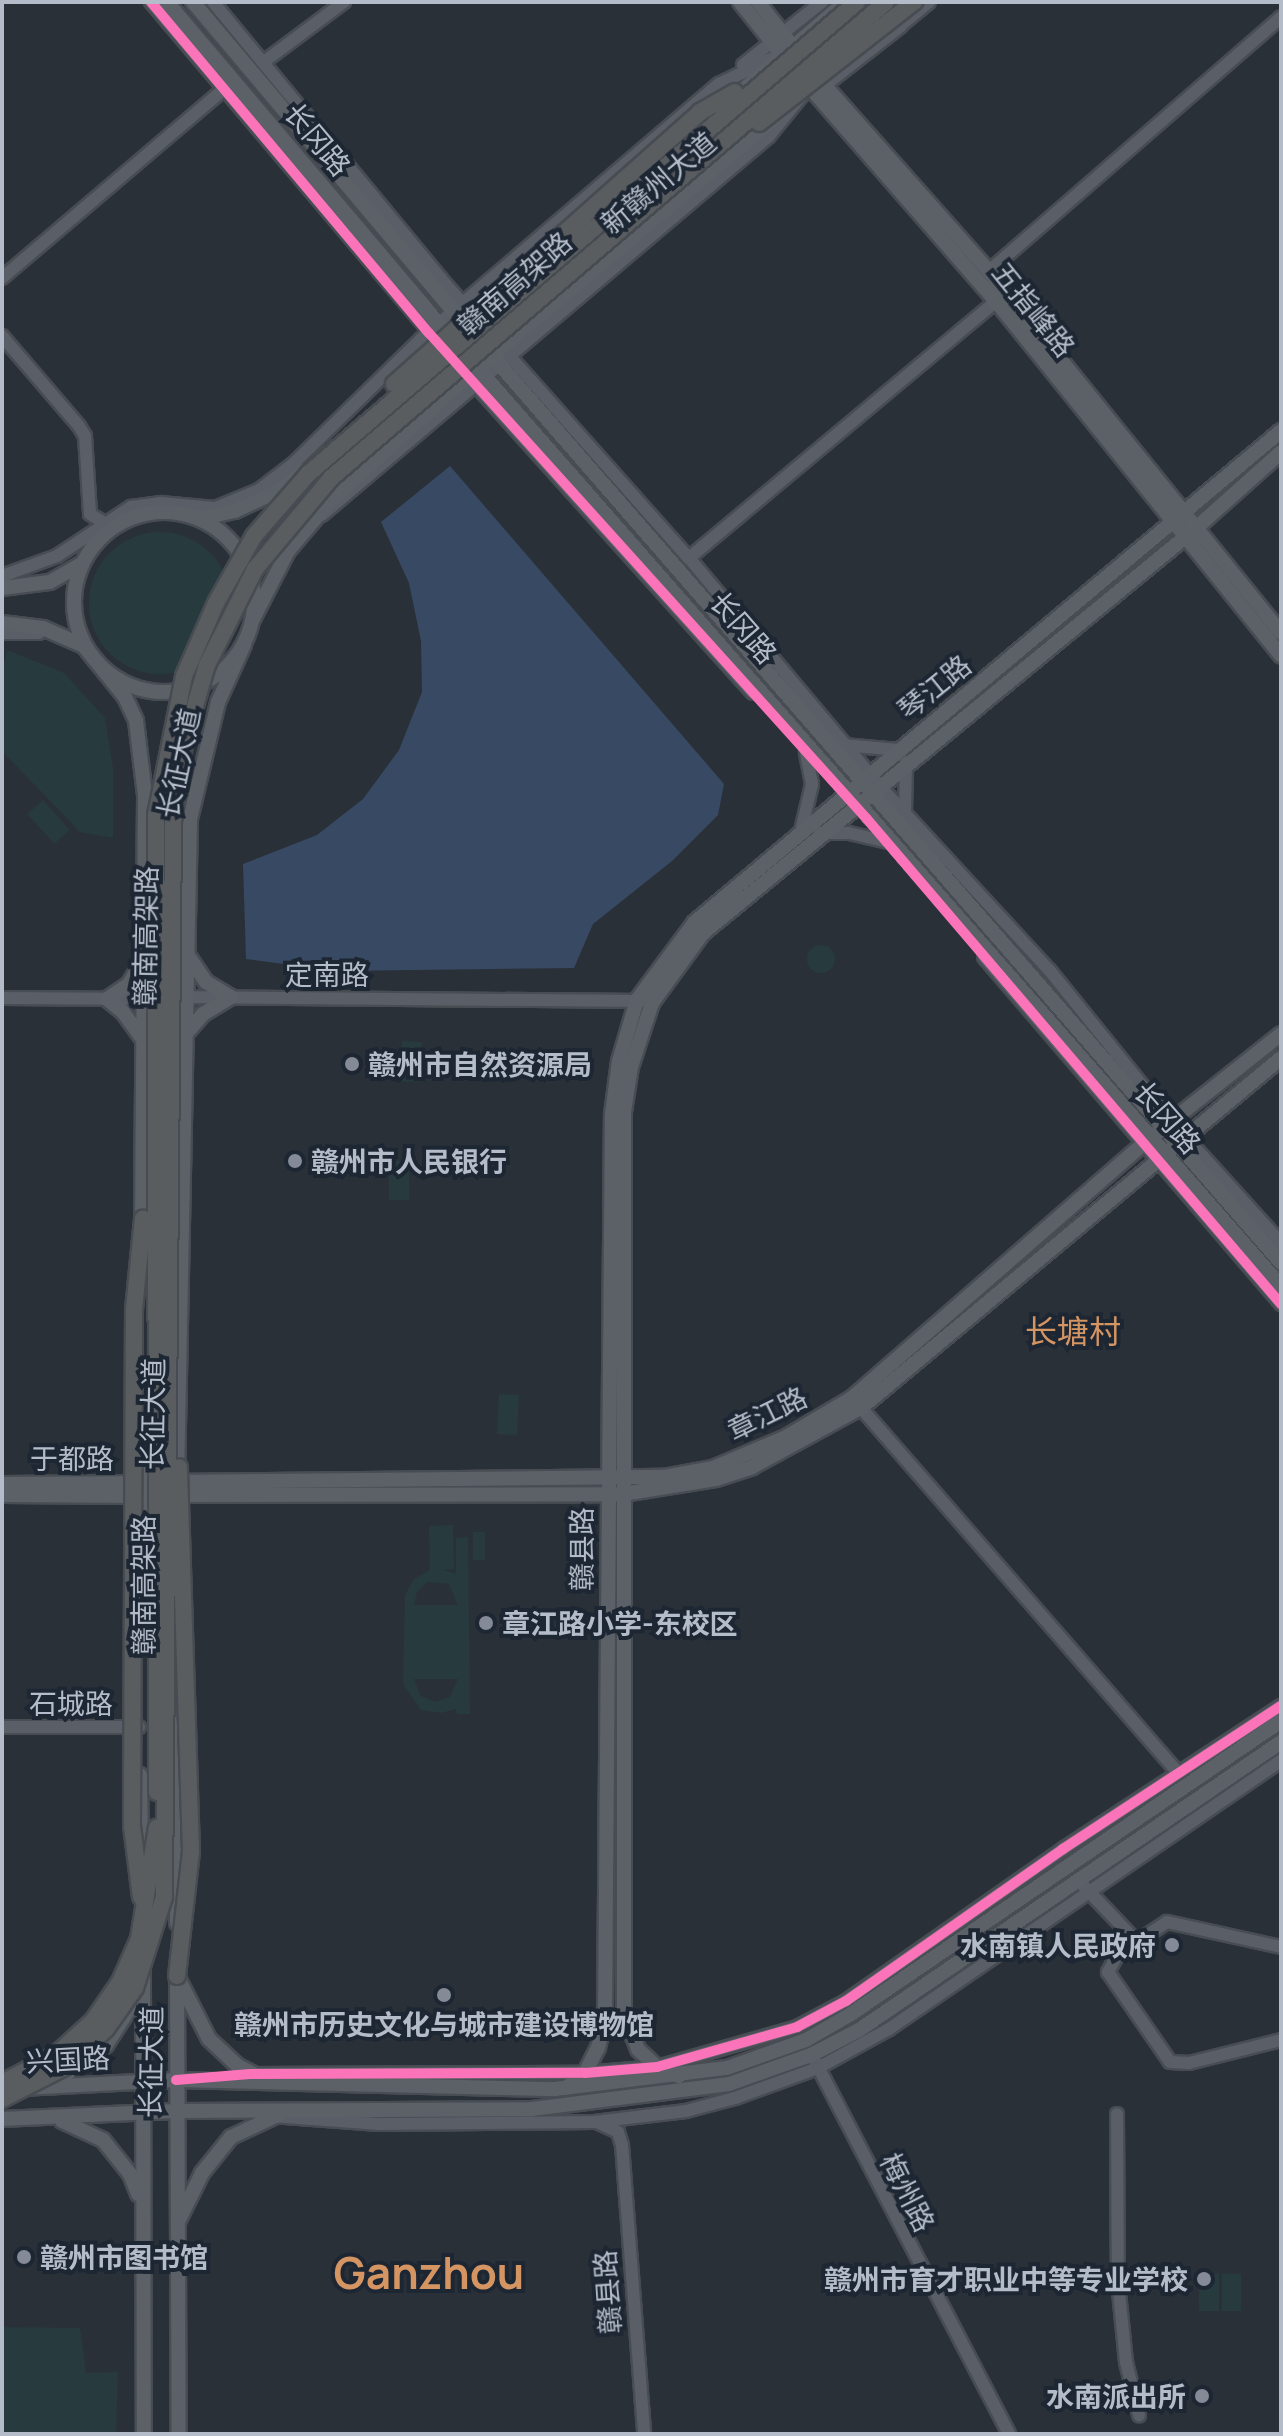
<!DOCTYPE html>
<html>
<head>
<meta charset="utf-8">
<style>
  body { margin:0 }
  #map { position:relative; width:1283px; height:2436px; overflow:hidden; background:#2a3038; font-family:Manrope,"Noto Sans SC",sans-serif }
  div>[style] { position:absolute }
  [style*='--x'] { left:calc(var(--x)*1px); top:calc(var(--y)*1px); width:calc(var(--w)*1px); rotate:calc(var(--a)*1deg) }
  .green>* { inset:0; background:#273a3e; transform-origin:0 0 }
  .round { border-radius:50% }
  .water>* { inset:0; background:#384963 }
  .roads { filter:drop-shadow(2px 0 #484c53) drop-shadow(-2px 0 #484c53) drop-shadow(0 2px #484c53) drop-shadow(0 -2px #484c53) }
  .minor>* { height:12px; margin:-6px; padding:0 6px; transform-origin:6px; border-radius:6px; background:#5a5e66 }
  .major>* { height:14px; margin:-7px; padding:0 7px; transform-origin:7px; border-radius:7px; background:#5c6168 }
  .major>.ring { margin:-7px; padding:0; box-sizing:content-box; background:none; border:14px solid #5c6168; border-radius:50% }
  .bridges { filter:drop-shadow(2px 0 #474c53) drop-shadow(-2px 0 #474c53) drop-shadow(0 2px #474c53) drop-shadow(0 -2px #474c53) }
  .highway-bridge>* { height:16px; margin:-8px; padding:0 8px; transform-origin:8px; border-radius:8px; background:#5a5d60 }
  .cycleway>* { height:10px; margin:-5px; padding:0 5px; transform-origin:5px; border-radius:5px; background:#fb73b8 }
  .dots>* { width:22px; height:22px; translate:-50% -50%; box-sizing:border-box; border:4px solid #1d2633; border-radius:50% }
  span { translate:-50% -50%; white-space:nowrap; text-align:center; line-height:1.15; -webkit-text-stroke:8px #1d2633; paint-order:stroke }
  .street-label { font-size:28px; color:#b4bcc9 }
  .poi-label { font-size:28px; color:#b4bcc9; font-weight:700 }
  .left { translate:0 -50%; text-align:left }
  .right { translate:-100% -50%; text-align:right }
  .quarter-label { font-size:32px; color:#d59563 }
  .town-label { font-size:44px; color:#d59563; font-weight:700 }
  .frame { position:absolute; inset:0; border:4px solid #b4bcc9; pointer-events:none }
</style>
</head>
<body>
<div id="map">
  <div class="green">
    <i class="round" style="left:89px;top:532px;width:142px;height:142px"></i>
    <i style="clip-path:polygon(7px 650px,64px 673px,105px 718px,113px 768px,113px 838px,80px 832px,2px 751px,2px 672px)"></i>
    <i style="left:43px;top:800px;width:40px;height:21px;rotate:48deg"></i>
    <i class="round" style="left:807px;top:945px;width:28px;height:28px"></i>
    <i style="left:402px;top:1041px;width:20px;height:40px;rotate:3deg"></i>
    <i style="left:389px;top:1161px;width:20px;height:39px"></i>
    <i style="left:499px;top:1394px;width:20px;height:40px;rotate:3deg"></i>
    <i style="clip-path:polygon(evenodd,453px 1525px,454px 1569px,444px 1570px,456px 1574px,456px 1538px,468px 1537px,470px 1714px,457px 1714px,456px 1709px,441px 1713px,421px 1710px,403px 1684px,405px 1595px,414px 1579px,430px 1570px,429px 1526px,453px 1525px,428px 1582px,449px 1584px,458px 1605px,414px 1605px,417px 1592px,428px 1582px,453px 1525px,414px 1679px,458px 1679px,450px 1697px,435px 1702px,421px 1696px,414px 1679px)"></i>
    <i style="left:473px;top:1532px;width:12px;height:28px"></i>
    <i style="left:1199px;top:2274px;width:20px;height:37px"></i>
    <i style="left:1222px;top:2274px;width:19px;height:37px"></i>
    <i style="clip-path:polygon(2px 2327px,80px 2328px,86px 2373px,118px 2372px,116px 2434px,2px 2434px)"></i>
  </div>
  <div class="water">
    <i style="clip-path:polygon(450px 466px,724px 784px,718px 815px,672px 861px,593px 924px,574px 968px,336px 971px,246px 959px,243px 864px,317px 835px,363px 799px,399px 750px,422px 692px,421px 641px,409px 583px,381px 522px)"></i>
  </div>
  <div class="roads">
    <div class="minor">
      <i style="--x:151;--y:2;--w:453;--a:49.8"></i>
      <i style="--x:213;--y:2;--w:359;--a:50.5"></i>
      <i style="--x:441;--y:279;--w:373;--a:48.4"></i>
      <i style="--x:689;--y:558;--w:295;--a:50.1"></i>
      <i style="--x:878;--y:784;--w:254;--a:47.4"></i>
      <i style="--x:1050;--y:971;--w:194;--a:51.1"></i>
      <i style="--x:1172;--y:1122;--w:163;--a:48"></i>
      <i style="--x:895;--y:30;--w:44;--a:-39.5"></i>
      <i style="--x:265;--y:61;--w:99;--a:-36.8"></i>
      <i style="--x:743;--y:65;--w:101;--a:-38.6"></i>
      <i style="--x:819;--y:90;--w:104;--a:-38"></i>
      <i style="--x:989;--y:271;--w:387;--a:-41"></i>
      <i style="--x:2;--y:278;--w:293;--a:-40.4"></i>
      <i style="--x:2;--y:336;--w:118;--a:49.5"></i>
      <i style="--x:79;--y:426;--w:12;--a:59"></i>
      <i style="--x:85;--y:436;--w:78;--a:86.3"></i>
      <i style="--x:90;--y:514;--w:26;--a:32"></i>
      <i style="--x:463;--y:371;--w:433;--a:48"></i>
      <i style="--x:322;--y:515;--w:586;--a:-40.29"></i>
      <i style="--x:769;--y:136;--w:55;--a:-50.9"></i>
      <i style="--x:689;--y:558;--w:400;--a:-39.9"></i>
      <i style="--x:2;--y:576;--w:59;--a:-20"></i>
      <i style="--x:57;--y:556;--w:89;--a:-33.5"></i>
      <i style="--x:131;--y:507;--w:30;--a:-8"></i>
      <i style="--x:161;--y:503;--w:54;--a:5.3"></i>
      <i style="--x:215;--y:508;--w:48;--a:-22.2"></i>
      <i style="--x:259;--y:490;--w:43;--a:-37.4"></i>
      <i style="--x:293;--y:464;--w:179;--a:-44.3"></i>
      <i style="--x:421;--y:339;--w:392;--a:-40.6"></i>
      <i style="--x:719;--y:84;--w:67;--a:-25.8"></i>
      <i style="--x:2;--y:633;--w:37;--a:0"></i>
      <i style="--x:843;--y:745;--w:56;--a:5.1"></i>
      <i style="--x:905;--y:813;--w:51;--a:-88.9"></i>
      <i style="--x:801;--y:831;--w:48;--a:-76.8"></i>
      <i style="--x:812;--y:784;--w:33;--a:-101"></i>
      <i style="--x:820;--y:833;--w:29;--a:0"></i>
      <i style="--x:849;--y:833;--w:39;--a:13"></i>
      <i style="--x:984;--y:957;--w:457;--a:49.4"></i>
      <i style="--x:177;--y:997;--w:466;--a:0.5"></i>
      <i style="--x:2;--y:998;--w:149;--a:0.4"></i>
      <i style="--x:855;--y:1401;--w:493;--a:49"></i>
      <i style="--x:2;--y:1727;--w:137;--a:0"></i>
      <i style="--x:1078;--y:1880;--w:84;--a:46.4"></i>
      <i style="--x:1281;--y:1947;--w:117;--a:-167.6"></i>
      <i style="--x:1167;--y:1922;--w:59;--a:146.9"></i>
      <i style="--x:1118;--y:1954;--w:21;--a:119"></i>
      <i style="--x:1108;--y:1972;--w:109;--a:55.4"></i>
      <i style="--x:1170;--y:2062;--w:19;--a:3"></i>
      <i style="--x:1189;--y:2063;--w:95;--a:-14"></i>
      <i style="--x:815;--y:2061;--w:420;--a:62.5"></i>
      <i style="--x:252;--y:2074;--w:333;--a:-0.2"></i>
      <i style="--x:585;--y:2073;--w:72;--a:-4.8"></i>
      <i style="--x:657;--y:2067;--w:146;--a:-15.9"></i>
      <i style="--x:797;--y:2027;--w:55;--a:-28"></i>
      <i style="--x:846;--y:2001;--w:265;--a:-35"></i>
      <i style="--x:1063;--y:1849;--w:261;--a:-33.3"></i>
      <i style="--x:1117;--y:2114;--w:168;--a:89.7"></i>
      <i style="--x:1118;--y:2282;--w:80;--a:84.3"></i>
      <i style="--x:1126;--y:2362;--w:55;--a:76.2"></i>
      <i style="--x:271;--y:2116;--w:108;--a:4.2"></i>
      <i style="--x:379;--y:2124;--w:215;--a:-0.5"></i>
      <i style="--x:594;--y:2122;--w:93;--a:-6.8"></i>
      <i style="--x:686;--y:2111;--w:51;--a:-14.9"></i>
      <i style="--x:735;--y:2098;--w:88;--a:-19.9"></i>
      <i style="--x:818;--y:2068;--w:81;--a:-28.8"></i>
      <i style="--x:889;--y:2029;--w:475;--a:-34.4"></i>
      <i style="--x:599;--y:2123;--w:21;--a:25"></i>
      <i style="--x:618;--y:2132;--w:14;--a:73"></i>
      <i style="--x:622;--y:2145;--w:290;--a:85.6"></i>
    </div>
    <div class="major">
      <i style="--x:167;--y:2;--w:402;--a:49.8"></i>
      <i style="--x:426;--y:309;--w:1298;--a:48.81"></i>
      <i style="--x:193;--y:2;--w:404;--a:49.9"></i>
      <i style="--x:453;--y:311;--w:1262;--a:48.98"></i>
      <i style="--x:740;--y:2;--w:75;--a:51.5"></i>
      <i style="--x:758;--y:2;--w:63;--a:52"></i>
      <i style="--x:810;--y:69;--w:270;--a:48.5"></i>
      <i style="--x:989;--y:271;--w:465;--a:51.1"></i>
      <i style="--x:801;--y:77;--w:297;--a:49"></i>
      <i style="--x:996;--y:301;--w:455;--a:51.2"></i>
      <i style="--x:564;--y:244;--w:371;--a:-40.7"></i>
      <i class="ring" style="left:74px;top:512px;width:166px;height:166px"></i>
      <i style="--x:179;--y:513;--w:25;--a:11"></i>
      <i style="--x:204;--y:518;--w:32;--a:-13"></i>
      <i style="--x:235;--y:511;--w:47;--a:-24.9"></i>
      <i style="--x:278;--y:491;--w:33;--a:-38"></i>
      <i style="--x:2;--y:588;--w:48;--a:-7.1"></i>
      <i style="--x:50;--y:582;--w:34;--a:-30"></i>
      <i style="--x:253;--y:619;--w:76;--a:-62.8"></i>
      <i style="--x:288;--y:551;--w:68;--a:-49.8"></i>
      <i style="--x:332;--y:499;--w:172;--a:-42.4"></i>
      <i style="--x:459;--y:383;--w:412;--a:-40.1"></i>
      <i style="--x:2;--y:623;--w:41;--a:7"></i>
      <i style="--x:43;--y:628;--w:45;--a:23.7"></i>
      <i style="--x:84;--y:646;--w:65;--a:51.2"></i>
      <i style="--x:125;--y:697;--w:26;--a:65"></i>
      <i style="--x:136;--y:721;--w:75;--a:83.1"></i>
      <i style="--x:145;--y:795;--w:435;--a:90.4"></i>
      <i style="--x:187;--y:954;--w:34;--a:56"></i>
      <i style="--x:206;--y:982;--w:29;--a:31"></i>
      <i style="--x:107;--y:999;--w:27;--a:-34"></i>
      <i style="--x:129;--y:984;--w:24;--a:-60"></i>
      <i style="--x:107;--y:999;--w:21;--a:39"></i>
      <i style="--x:123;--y:1012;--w:31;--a:54"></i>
      <i style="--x:184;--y:1036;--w:29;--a:-49"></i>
      <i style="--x:203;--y:1014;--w:33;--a:-31"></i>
      <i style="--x:177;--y:1479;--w:660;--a:-88.87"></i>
      <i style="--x:190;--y:819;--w:120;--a:-76.5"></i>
      <i style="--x:218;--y:702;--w:63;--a:-65.5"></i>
      <i style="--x:169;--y:1482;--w:495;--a:-0.6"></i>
      <i style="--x:664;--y:1477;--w:50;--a:-10.4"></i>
      <i style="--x:713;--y:1468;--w:79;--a:-23"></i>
      <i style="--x:786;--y:1437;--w:77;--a:-30.6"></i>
      <i style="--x:852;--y:1398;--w:388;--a:-41.1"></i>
      <i style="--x:1144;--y:1143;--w:175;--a:-38.5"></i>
      <i style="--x:2;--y:1484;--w:142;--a:-0.4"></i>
      <i style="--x:2;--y:1495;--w:140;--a:0.4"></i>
      <i style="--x:171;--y:1495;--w:452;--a:-0.1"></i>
      <i style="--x:623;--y:1494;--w:94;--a:-9.2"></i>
      <i style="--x:716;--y:1479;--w:38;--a:-18"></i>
      <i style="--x:752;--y:1467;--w:125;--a:-28.6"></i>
      <i style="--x:862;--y:1407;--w:545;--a:-39.79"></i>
      <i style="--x:141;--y:1522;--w:123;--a:-90"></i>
      <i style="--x:140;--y:1775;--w:71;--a:89.2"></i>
      <i style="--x:177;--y:1923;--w:267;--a:-90"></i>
      <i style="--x:177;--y:1968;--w:466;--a:89.8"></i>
      <i style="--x:143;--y:1970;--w:464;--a:89.9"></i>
      <i style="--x:178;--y:1978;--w:68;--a:63.1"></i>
      <i style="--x:209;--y:2039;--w:40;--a:43"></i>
      <i style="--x:238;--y:2066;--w:30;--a:27"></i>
      <i style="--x:679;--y:2076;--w:24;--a:-158"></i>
      <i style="--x:657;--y:2067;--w:26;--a:-137"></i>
      <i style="--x:638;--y:2049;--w:37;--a:-112"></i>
      <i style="--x:624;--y:2015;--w:903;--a:-90"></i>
      <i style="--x:624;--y:1112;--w:46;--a:-81.2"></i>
      <i style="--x:631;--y:1067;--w:67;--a:-71.8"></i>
      <i style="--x:652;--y:1003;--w:87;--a:-53.9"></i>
      <i style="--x:703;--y:933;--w:637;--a:-39.39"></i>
      <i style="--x:1195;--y:529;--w:115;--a:-41.8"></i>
      <i style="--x:52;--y:2084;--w:67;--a:-35.8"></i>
      <i style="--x:106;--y:2045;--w:64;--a:-57.1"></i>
      <i style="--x:22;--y:2088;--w:154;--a:-3"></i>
      <i style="--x:176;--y:2080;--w:379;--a:1.4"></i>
      <i style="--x:555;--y:2089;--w:173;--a:-7"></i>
      <i style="--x:727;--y:2068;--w:84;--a:-19.5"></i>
      <i style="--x:806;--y:2040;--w:52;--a:-30"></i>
      <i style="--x:851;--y:2014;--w:520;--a:-34.27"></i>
      <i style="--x:566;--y:2088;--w:24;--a:-38"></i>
      <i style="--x:585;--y:2073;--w:28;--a:-63"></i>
      <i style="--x:598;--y:2048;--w:32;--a:-77"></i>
      <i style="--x:605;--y:2017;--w:903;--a:-89.56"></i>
      <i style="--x:612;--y:1114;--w:53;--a:-82.5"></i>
      <i style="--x:619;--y:1061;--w:64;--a:-73.6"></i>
      <i style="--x:637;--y:1000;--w:97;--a:-53.4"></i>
      <i style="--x:695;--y:922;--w:765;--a:-39.96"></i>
      <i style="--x:2;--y:2119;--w:174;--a:-2.6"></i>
      <i style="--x:176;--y:2111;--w:356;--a:-0.3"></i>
      <i style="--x:532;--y:2109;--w:199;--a:-7.2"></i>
      <i style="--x:729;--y:2084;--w:87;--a:-19.5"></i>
      <i style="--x:811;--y:2055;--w:54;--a:-27.5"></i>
      <i style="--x:859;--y:2030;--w:511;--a:-34.31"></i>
      <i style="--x:62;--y:2121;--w:45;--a:24.9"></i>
      <i style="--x:103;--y:2140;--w:43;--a:51.5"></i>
      <i style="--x:130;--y:2174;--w:22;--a:68"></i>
      <i style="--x:179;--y:2220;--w:52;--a:-63.9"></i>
      <i style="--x:202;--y:2173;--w:46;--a:-51.1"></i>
      <i style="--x:231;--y:2137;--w:52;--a:-25.1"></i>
    </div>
  </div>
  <div class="bridges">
    <div class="highway-bridge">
      <i style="--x:759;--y:123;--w:197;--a:-38"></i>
      <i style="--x:394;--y:384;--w:409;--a:-41.6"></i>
      <i style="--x:700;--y:112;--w:40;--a:-29.7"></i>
      <i style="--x:157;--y:1792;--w:977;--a:-90.06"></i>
      <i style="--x:156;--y:815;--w:142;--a:-78.6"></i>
      <i style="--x:184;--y:676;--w:80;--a:-66.3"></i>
      <i style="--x:216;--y:603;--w:77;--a:-60.4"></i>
      <i style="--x:254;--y:536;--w:82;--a:-48.9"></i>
      <i style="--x:308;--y:474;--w:724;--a:-40.69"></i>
      <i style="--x:141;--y:1897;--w:72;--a:-97.2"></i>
      <i style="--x:132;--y:1826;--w:516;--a:-89.78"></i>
      <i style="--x:134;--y:1310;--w:92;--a:-84.4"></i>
      <i style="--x:177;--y:1976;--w:125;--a:-83.6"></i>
      <i style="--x:191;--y:1852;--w:385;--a:-91.8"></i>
      <i style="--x:2;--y:2083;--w:62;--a:-27.8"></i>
      <i style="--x:57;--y:2054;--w:49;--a:-42.5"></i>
      <i style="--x:93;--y:2021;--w:47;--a:-55.3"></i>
      <i style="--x:120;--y:1982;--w:47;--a:-66.2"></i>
      <i style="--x:139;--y:1939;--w:113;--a:-80.9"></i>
      <i style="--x:2;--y:2099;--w:71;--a:-26.9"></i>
      <i style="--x:65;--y:2067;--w:56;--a:-42.8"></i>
      <i style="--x:106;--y:2029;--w:50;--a:-54.7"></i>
      <i style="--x:135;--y:1988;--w:96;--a:-72.3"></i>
      <i style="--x:164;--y:1897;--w:1075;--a:-89.52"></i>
      <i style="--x:173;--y:822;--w:79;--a:-82"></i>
      <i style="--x:184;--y:744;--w:82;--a:-73.8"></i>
      <i style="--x:207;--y:665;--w:107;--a:-63.4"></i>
      <i style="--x:255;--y:569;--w:119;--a:-50.1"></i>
      <i style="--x:331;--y:478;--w:731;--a:-40.62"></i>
    </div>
  </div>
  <div class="cycleway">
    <i style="--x:151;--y:2;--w:432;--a:50"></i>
    <i style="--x:429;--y:333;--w:654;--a:47.97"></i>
    <i style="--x:867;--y:819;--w:638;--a:49.52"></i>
    <i style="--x:176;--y:2080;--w:74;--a:-4.6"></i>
    <i style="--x:250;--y:2074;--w:335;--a:-0.2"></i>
    <i style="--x:585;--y:2073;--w:72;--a:-4.8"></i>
    <i style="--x:657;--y:2067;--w:146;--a:-15.9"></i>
    <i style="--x:797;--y:2027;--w:55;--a:-28"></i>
    <i style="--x:846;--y:2001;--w:265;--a:-35"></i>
    <i style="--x:1063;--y:1849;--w:261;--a:-33.3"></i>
  </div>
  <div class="dots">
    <i style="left:352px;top:1064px;background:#848b96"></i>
    <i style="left:295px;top:1161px;background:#848b96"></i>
    <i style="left:486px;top:1623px;background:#848b96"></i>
    <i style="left:1172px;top:1945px;background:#848b96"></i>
    <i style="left:444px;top:1995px;background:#848b96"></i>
    <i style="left:24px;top:2257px;background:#848b96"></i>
    <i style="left:1204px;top:2279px;background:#848b96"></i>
    <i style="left:1202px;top:2396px;background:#848b96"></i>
  </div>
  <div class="street-label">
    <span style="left:318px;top:139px;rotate:50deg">长冈路</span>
    <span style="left:658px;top:182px;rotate:-40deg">新赣州大道</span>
    <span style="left:514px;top:283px;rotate:-41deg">赣南高架路</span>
    <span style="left:1034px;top:309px;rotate:51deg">五指峰路</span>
    <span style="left:744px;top:627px;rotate:49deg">长冈路</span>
    <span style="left:934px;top:687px;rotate:-39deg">琴江路</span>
    <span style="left:178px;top:763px;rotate:-78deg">长征大道</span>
    <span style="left:145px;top:936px;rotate:-89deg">赣南高架路</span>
    <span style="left:327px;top:974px">定南路</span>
    <span style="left:1168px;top:1117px;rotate:49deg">长冈路</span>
    <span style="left:767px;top:1413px;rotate:-26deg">章江路</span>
    <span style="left:152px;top:1414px;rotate:-89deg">长征大道</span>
    <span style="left:72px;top:1458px">于都路</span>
    <span style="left:581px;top:1549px;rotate:-90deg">赣县路</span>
    <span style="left:143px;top:1585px;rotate:-90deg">赣南高架路</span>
    <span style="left:71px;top:1703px">石城路</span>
    <span style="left:68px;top:2059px;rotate:-3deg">兴国路</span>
    <span style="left:150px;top:2062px;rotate:-89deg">长征大道</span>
    <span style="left:908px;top:2192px;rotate:63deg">梅州路</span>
    <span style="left:607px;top:2292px;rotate:-94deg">赣县路</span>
  </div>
  <div class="poi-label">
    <span class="left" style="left:368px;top:1064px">赣州市自然资源局</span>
    <span class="left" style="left:311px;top:1161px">赣州市人民银行</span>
    <span class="left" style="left:502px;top:1623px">章江路小学-东校区</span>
    <span class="right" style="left:1156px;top:1945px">水南镇人民政府</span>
    <span style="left:444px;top:2024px">赣州市历史文化与城市建设博物馆</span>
    <span class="left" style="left:40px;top:2257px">赣州市图书馆</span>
    <span class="right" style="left:1188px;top:2279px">赣州市育才职业中等专业学校</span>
    <span class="right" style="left:1186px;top:2396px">水南派出所</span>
  </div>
  <div class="quarter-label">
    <span style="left:1073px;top:1331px">长塘村</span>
  </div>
  <div class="town-label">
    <span style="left:429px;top:2272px">Ganzhou</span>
  </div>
  <div class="frame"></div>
</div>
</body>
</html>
